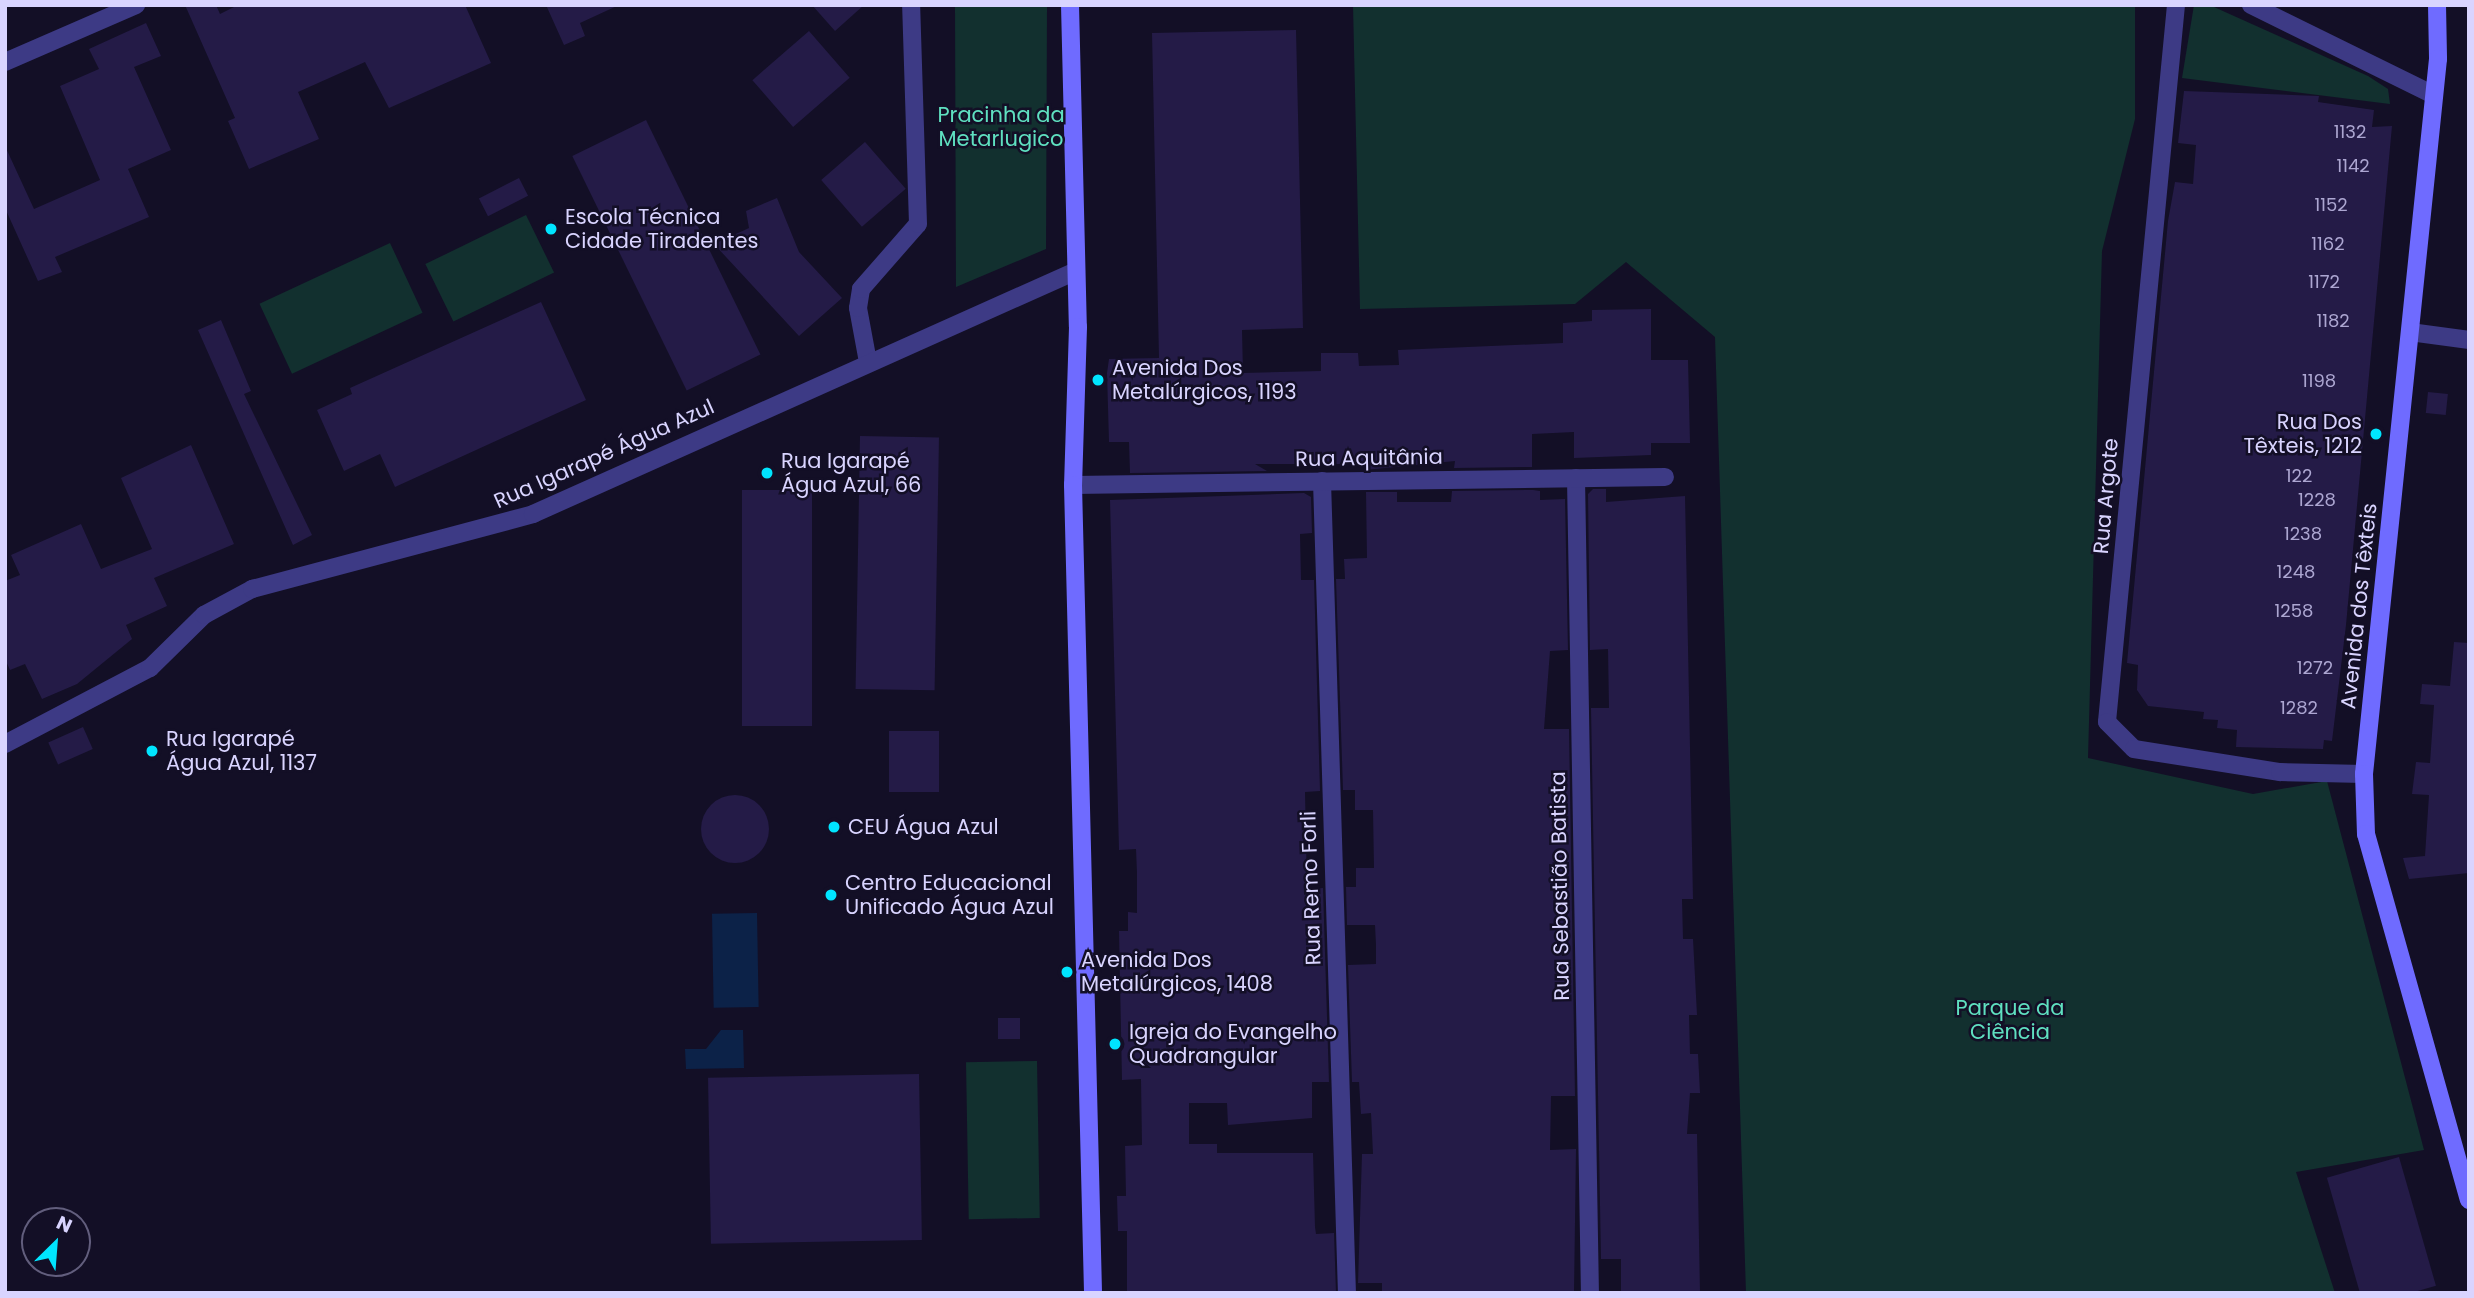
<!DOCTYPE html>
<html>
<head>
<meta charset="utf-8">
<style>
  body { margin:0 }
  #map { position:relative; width:2474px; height:1298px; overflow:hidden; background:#130f26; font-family:Poppins,sans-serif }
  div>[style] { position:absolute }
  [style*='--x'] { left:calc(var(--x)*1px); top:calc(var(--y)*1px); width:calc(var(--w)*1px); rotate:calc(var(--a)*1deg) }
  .green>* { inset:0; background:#12302f; transform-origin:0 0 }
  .water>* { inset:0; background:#0c2248; transform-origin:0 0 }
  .building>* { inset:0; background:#241b47; transform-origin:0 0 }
  .round { border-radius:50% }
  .minor>* { height:18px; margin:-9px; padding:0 9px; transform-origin:9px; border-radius:9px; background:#3d3a85 }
  .secondary>* { height:18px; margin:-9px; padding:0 9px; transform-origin:9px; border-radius:9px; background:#6f6bff }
  .dots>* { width:19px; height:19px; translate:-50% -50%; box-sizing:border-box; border:4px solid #130f26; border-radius:50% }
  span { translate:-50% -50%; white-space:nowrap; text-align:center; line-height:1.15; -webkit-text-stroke:5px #130f26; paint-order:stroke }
  .number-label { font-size:18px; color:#aca6d1 }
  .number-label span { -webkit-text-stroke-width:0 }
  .park-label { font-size:21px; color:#5fe0c0 }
  .poi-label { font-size:21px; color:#d9d4ff }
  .left { translate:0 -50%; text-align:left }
  .right { translate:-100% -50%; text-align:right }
  .street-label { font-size:21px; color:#d9d4ff }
  .frame { position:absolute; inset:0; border:7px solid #d9d4ff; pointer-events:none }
  .north { position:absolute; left:21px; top:1207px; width:70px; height:70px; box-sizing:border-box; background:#130f26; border:2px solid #625e7d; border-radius:50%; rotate:25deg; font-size:19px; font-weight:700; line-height:28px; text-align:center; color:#d9d4ff }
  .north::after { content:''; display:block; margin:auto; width:24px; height:32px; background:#00e5ff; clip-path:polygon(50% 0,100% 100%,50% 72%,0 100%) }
</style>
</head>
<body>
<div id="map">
  <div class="green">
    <i style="clip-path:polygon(955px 5px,1047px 5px,1046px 249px,956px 287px)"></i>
    <i style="clip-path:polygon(1353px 5px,2135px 5px,2135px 119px,2102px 251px,2088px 758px,2253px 794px,2327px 781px,2424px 1150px,2296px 1172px,2335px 1293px,1746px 1293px,1715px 337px,1626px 262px,1575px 304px,1360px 309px)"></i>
    <i style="clip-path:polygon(2194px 5px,2214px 7px,2368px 76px,2388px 89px,2390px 104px,2182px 78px)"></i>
    <i style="left:526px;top:215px;width:64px;height:112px;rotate:64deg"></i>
    <i style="left:390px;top:243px;width:77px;height:144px;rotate:65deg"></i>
    <i style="left:1037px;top:1061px;width:157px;height:71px;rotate:89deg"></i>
  </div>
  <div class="water">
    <i style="left:757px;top:913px;width:94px;height:45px;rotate:89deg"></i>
    <i style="clip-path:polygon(721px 1030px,743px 1030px,744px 1068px,686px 1069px,685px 1049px,706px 1049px)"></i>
  </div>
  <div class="building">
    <i style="clip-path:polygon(185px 5px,216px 5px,220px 14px,238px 5px,465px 5px,491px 63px,389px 108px,365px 62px,298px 92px,319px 139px,249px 169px,228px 121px,235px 118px)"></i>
    <i style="clip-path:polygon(546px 5px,619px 5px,580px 23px,585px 36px,564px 45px)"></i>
    <i style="clip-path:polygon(812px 5px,864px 5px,835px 31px)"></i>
    <i style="clip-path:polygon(146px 23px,161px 56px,134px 67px,171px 150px,128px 169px,149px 217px,55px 257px,62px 272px,38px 281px,5px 208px,5px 146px,34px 209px,100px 180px,60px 86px,99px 69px,89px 49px)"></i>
    <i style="clip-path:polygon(1296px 30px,1303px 328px,1242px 330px,1243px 373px,1321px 371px,1321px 353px,1358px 353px,1359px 366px,1399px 365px,1398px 350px,1563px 343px,1563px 323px,1592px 321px,1592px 310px,1651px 309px,1651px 360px,1688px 360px,1690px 443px,1651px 443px,1651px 455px,1574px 458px,1574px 432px,1532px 434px,1532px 467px,1454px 468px,1455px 461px,1365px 470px,1365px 464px,1255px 464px,1267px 471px,1130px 473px,1129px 442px,1109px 442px,1107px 373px,1109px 359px,1159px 358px,1152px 33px)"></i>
    <i style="left:809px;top:31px;width:62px;height:75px;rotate:49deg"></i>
    <i style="clip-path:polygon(2184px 91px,2319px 96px,2318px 102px,2374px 110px,2372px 127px,2392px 126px,2346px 625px,2332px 741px,2324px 740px,2323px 749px,2236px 747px,2237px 730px,2217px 728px,2218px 720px,2203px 719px,2204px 712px,2148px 706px,2137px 690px,2138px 665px,2127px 663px,2168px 221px,2175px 182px,2193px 184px,2196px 145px,2178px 143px)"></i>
    <i style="left:646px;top:120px;width:261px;height:82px;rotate:64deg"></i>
    <i style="left:865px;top:142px;width:62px;height:58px;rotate:49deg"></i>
    <i style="left:519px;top:178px;width:20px;height:45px;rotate:63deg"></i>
    <i style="clip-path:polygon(777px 198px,799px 252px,842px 298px,799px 336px,714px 244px,749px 228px,746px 211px)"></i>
    <i style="clip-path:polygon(541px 302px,586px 400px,395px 487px,380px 454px,344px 471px,317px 410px,352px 394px,350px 388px)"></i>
    <i style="clip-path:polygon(221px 320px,251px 391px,244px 394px,312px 535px,293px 545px,198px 330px)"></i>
    <i style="left:2428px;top:392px;width:20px;height:21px;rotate:6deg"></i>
    <i style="left:860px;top:436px;width:79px;height:253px;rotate:1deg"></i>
    <i style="clip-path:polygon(191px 445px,234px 544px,154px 578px,167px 606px,126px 625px,132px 639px,77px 684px,42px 699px,25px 664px,10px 670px,5px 659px,5px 581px,20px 575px,11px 555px,81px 524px,101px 569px,152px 549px,121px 478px)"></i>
    <i style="clip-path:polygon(1593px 489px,1606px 489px,1606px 502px,1685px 496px,1693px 899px,1682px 899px,1683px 939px,1693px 939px,1697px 1015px,1689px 1015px,1690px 1054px,1698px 1054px,1700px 1093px,1690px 1093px,1687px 1134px,1697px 1134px,1700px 1293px,1621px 1293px,1621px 1259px,1601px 1259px,1591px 708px,1609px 708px,1608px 649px,1590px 650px,1588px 494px)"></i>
    <i style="left:742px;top:490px;width:70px;height:236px"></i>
    <i style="clip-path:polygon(1452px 491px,1533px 490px,1540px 491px,1540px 500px,1565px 499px,1568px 650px,1550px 651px,1544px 729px,1569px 729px,1575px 1096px,1551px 1096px,1550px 1150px,1576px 1149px,1574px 1293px,1382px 1293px,1382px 1283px,1358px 1283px,1362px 1154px,1373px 1154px,1371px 1113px,1361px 1114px,1359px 1082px,1352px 1082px,1348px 965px,1376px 964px,1376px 945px,1375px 925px,1347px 925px,1346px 887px,1356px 887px,1356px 868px,1374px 868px,1373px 810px,1355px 810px,1355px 790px,1343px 790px,1336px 579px,1345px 579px,1344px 559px,1367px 558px,1366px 492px,1397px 492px,1397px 502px,1451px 502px)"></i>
    <i style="clip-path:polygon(1304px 493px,1311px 497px,1312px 533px,1300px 534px,1301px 580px,1314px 580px,1320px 791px,1305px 792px,1307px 889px,1323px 888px,1329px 1082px,1312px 1082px,1312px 1118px,1228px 1125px,1227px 1103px,1189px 1103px,1189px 1144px,1217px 1144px,1217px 1153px,1313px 1153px,1315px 1227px,1316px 1234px,1334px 1233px,1336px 1293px,1127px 1293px,1127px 1231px,1118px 1231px,1117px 1196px,1126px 1196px,1125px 1146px,1142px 1145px,1141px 1079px,1122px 1080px,1119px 931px,1128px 931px,1128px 912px,1137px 913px,1137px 873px,1136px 849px,1119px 850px,1110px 500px)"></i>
    <i style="clip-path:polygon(2454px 642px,2469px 643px,2469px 873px,2409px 879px,2403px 858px,2425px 856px,2429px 795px,2412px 794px,2416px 762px,2430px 763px,2434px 705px,2420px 704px,2422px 684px,2450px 686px)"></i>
    <i style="left:83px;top:727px;width:24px;height:38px;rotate:66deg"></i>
    <i style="left:889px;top:731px;width:50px;height:61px"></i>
    <i class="round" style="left:701px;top:795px;width:68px;height:68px"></i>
    <i style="left:998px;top:1018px;width:22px;height:21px"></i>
    <i style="left:919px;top:1074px;width:166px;height:211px;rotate:89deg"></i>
    <i style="left:2399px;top:1157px;width:134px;height:75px;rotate:74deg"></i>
  </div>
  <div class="minor">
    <i style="--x:2176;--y:5;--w:720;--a:95.5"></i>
    <i style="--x:2107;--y:722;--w:38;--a:45"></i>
    <i style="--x:2134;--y:749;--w:148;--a:9"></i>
    <i style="--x:2280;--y:772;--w:84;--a:1.4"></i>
    <i style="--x:2251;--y:5;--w:204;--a:26.2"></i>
    <i style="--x:5;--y:62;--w:143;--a:-23.5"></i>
    <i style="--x:2410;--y:332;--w:60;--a:7.7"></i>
    <i style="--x:868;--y:362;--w:55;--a:-100.5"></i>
    <i style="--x:858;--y:308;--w:19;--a:-81"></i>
    <i style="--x:861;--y:289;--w:86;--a:-48.8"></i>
    <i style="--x:918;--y:224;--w:219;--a:-91.8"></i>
    <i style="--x:1576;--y:478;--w:815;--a:89.02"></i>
    <i style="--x:1322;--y:481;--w:812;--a:88.24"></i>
    <i style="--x:1073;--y:485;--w:592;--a:-0.77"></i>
    <i style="--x:5;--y:744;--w:164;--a:-27.7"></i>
    <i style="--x:150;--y:668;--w:76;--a:-44.5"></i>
    <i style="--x:204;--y:615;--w:55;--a:-28.4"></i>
    <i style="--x:252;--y:589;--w:291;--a:-14.9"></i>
    <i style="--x:533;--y:514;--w:595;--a:-24.11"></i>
  </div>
  <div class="secondary">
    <i style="--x:1070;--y:5;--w:322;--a:88.6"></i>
    <i style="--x:1078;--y:327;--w:158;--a:91.8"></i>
    <i style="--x:1073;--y:485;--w:808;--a:88.58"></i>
    <i style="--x:2437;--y:5;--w:54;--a:88.9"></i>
    <i style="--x:2438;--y:59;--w:719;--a:95.91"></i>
    <i style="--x:2364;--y:774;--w:60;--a:88.1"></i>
    <i style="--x:2366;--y:834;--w:380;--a:74.3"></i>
  </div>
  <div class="dots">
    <i style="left:551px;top:229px;background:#00e5ff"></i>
    <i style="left:1098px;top:380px;background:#00e5ff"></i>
    <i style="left:2376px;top:434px;background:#00e5ff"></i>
    <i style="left:767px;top:473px;background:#00e5ff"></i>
    <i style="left:152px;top:751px;background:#00e5ff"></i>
    <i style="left:834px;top:827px;background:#00e5ff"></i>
    <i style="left:831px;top:895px;background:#00e5ff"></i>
    <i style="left:1067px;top:972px;background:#00e5ff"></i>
    <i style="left:1115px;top:1044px;background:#00e5ff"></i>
  </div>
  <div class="number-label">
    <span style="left:2350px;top:132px">1132</span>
    <span style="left:2353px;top:166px">1142</span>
    <span style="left:2331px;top:205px">1152</span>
    <span style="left:2328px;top:244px">1162</span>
    <span style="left:2324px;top:282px">1172</span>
    <span style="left:2333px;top:321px">1182</span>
    <span style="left:2319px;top:381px">1198</span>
    <span style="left:2299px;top:476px">122</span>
    <span style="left:2317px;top:500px">1228</span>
    <span style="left:2303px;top:534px">1238</span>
    <span style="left:2296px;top:572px">1248</span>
    <span style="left:2294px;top:611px">1258</span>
    <span style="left:2315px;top:668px">1272</span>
    <span style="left:2299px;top:708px">1282</span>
  </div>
  <div class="park-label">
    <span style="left:1001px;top:127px">Pracinha da<br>Metarlugico</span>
    <span style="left:2010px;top:1020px">Parque da<br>Ciência</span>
  </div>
  <div class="poi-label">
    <span class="left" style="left:565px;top:229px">Escola Técnica<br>Cidade Tiradentes</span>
    <span class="left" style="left:1112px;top:380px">Avenida Dos<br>Metalúrgicos, 1193</span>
    <span class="right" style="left:2362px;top:434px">Rua Dos<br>Têxteis, 1212</span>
    <span class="left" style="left:781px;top:473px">Rua Igarapé<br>Água Azul, 66</span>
    <span class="left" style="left:166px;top:751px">Rua Igarapé<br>Água Azul, 1137</span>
    <span class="left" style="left:848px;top:827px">CEU Água Azul</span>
    <span class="left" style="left:845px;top:895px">Centro Educacional<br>Unificado Água Azul</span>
    <span class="left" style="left:1081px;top:972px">Avenida Dos<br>Metalúrgicos, 1408</span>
    <span class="left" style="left:1129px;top:1044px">Igreja do Evangelho<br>Quadrangular</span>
  </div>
  <div class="street-label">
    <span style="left:604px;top:454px;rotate:-24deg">Rua Igarapé Água Azul</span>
    <span style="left:1369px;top:458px;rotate:-1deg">Rua Aquitânia</span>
    <span style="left:2106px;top:496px;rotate:-85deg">Rua Argote</span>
    <span style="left:2359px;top:606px;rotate:-84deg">Avenida dos Têxteis</span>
    <span style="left:1560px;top:886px;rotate:-91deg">Rua Sebastião Batista</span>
    <span style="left:1311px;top:888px;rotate:-92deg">Rua Remo Forli</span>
  </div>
  <div class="frame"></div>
  <div class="north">N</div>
</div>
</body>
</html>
